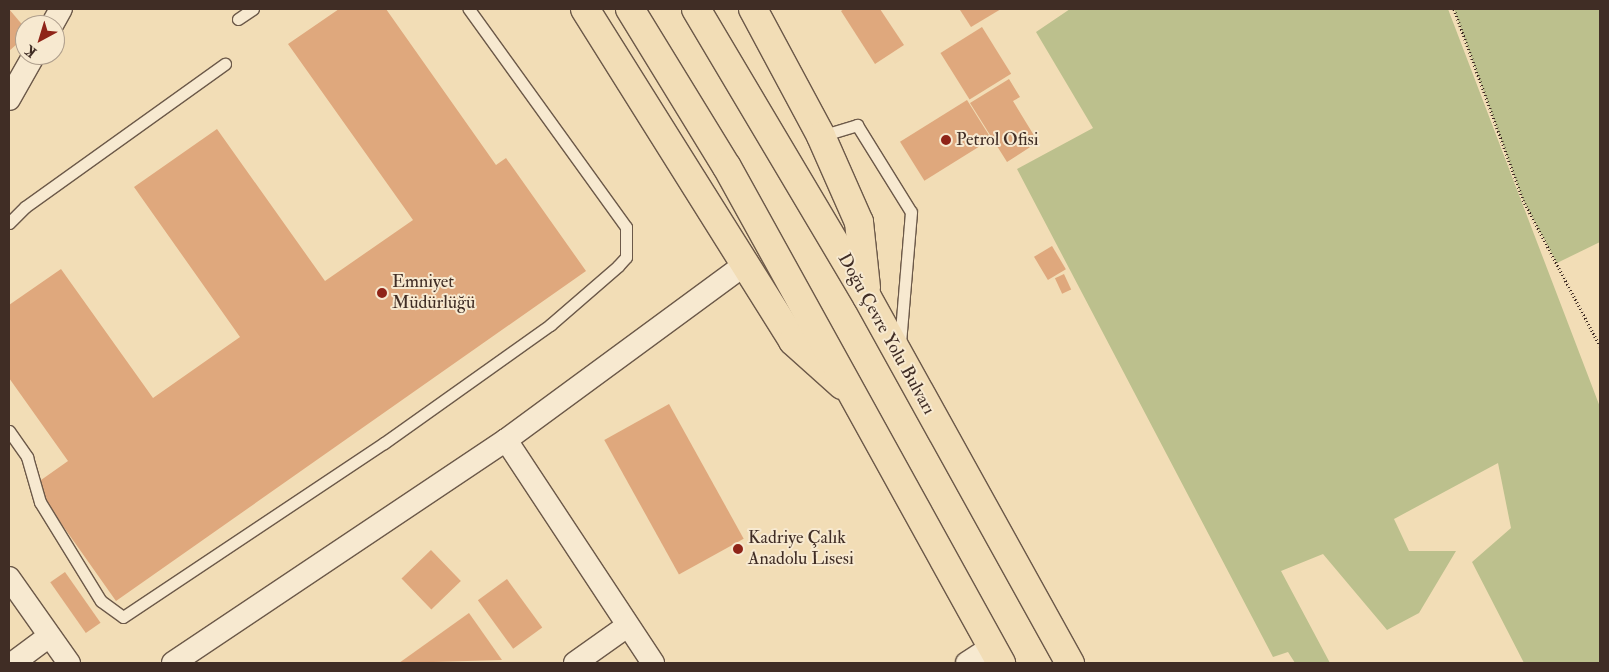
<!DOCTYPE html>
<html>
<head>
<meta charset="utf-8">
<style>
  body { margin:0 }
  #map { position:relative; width:1609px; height:672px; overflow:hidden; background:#f2ddb6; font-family:"IM FELL Double Pica",serif }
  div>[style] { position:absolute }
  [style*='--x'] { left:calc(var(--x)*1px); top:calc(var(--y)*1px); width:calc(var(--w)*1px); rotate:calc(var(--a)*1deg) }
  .green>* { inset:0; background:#bcc08d }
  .building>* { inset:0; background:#dfa87d; transform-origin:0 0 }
  .path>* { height:3px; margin-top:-1.5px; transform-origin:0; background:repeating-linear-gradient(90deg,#402d25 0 1px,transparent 0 3.5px) }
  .roads { filter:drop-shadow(1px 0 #6c5949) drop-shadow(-1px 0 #6c5949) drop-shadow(0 1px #6c5949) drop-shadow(0 -1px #6c5949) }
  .service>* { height:11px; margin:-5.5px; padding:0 5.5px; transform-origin:5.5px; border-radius:5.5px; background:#f7e9d0 }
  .minor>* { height:22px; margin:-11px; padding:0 11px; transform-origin:11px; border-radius:11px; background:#f7e9d0 }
  .trunk>* { height:28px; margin:-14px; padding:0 14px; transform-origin:14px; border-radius:14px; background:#f2ddb6 }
  .dots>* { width:14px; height:14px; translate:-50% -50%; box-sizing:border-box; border:2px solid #f7e9d0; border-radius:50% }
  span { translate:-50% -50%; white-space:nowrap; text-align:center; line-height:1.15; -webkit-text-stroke:4px #f7e9d0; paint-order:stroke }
  .poi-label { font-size:18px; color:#402d25 }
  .left { translate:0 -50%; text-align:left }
  .street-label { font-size:18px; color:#402d25 }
  .frame { position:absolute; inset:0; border:10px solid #402d25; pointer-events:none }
  .north { position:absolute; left:15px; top:15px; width:50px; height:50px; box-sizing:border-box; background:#f7e9d0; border:1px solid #ae9e8c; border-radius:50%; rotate:219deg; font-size:14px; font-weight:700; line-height:20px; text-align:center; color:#402d25 }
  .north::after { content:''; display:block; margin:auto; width:18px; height:22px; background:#8f2418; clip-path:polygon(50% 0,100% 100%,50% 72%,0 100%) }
</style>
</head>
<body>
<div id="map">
  <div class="green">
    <i style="clip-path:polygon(1070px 9px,1448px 9px,1600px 407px,1600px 663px,1524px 663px,1472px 562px,1511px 528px,1498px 463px,1394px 519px,1409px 551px,1456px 551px,1419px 613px,1387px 630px,1323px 554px,1281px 571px,1330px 663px,1295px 663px,1288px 652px,1273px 657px,1017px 169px,1093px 128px,1036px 32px)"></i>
    <i style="clip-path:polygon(1454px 9px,1600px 9px,1600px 242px,1557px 263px,1523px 200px)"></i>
  </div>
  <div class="building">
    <i style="clip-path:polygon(9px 9px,25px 28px,25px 37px,9px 51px)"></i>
    <i style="clip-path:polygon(339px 9px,386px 9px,496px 165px,506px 158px,586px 271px,116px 601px,34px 485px,68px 461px,9px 378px,9px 305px,61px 269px,153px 398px,240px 337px,134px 187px,217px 129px,325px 281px,413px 220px,288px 44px)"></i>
    <i style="clip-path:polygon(844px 9px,880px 9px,904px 45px,875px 64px,841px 11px)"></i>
    <i style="clip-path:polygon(1001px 9px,971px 27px,960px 10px,963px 9px)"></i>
    <i style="left:982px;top:27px;width:55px;height:49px;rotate:58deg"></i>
    <i style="clip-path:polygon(1009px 79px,1020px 97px,1013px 101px,1038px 142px,1007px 162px,970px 103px)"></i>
    <i style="left:967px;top:100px;width:46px;height:79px;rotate:58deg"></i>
    <i style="left:1052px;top:246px;width:27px;height:21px;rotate:59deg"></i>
    <i style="left:1064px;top:274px;width:17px;height:10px;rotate:65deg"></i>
    <i style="left:669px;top:404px;width:154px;height:74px;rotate:61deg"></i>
    <i style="left:431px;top:550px;width:43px;height:41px;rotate:46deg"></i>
    <i style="left:65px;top:572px;width:62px;height:18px;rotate:55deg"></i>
    <i style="left:507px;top:579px;width:60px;height:36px;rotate:54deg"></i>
    <i style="clip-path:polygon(469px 613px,502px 660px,399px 663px)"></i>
  </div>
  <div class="path">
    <i style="--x:1454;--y:9;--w:203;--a:70.1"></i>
    <i style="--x:1523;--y:200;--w:165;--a:62.2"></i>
  </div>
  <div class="roads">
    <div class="service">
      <i style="--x:238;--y:19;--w:18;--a:-34"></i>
      <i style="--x:821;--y:136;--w:38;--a:-17"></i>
      <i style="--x:857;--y:125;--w:102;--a:58.2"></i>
      <i style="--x:911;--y:212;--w:132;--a:94.8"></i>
      <i style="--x:9;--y:223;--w:23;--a:-45"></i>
      <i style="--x:25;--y:207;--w:246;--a:-35.6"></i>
      <i style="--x:9;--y:431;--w:32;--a:55"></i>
      <i style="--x:27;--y:457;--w:47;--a:73.9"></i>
      <i style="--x:40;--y:502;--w:116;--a:58.4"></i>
      <i style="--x:101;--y:601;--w:27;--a:36"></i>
      <i style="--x:123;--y:617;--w:314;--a:-33.7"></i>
      <i style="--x:384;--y:443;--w:204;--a:-35.4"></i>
      <i style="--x:550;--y:325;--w:90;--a:-40.9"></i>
      <i style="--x:618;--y:266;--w:12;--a:-48"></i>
      <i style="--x:626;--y:257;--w:30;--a:-90"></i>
      <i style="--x:626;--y:227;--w:269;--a:-125.8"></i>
    </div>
    <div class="minor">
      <i style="--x:52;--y:25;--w:18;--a:-61"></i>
      <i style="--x:9;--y:99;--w:51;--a:-60.4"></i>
      <i style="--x:506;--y:440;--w:267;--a:56.6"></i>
      <i style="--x:9;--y:578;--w:104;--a:54.8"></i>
      <i style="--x:13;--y:663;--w:44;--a:-36.6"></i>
      <i style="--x:173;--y:663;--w:401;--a:-33.8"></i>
      <i style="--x:506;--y:440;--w:294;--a:-36.3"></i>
      <i style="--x:575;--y:663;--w:64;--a:-35.4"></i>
      <i style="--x:967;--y:663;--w:30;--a:-33"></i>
    </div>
    <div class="trunk">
      <i style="--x:585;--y:9;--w:392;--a:57.9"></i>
      <i style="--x:793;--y:341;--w:66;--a:41.9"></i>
      <i style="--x:630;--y:9;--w:185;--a:58.5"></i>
      <i style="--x:727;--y:167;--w:567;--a:61.08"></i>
      <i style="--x:696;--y:9;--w:335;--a:59.3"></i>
      <i style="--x:867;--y:297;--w:419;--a:61"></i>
      <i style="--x:753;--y:9;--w:144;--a:61.8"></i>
      <i style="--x:821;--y:136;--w:94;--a:66.2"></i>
      <i style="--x:859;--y:222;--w:66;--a:83.9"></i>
    </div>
  </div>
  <div class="dots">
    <i style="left:946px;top:140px;background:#8f2418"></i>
    <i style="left:382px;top:293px;background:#8f2418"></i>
    <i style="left:738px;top:549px;background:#8f2418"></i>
  </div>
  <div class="poi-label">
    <span class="left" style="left:956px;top:140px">Petrol Ofisi</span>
    <span class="left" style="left:392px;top:293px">Emniyet<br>Müdürlüğü</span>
    <span class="left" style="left:748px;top:549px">Kadriye Çalık<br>Anadolu Lisesi</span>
  </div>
  <div class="street-label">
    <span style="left:886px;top:334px;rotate:61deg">Doğu Çevre Yolu Bulvarı</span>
  </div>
  <div class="frame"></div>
  <div class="north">K</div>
</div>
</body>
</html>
